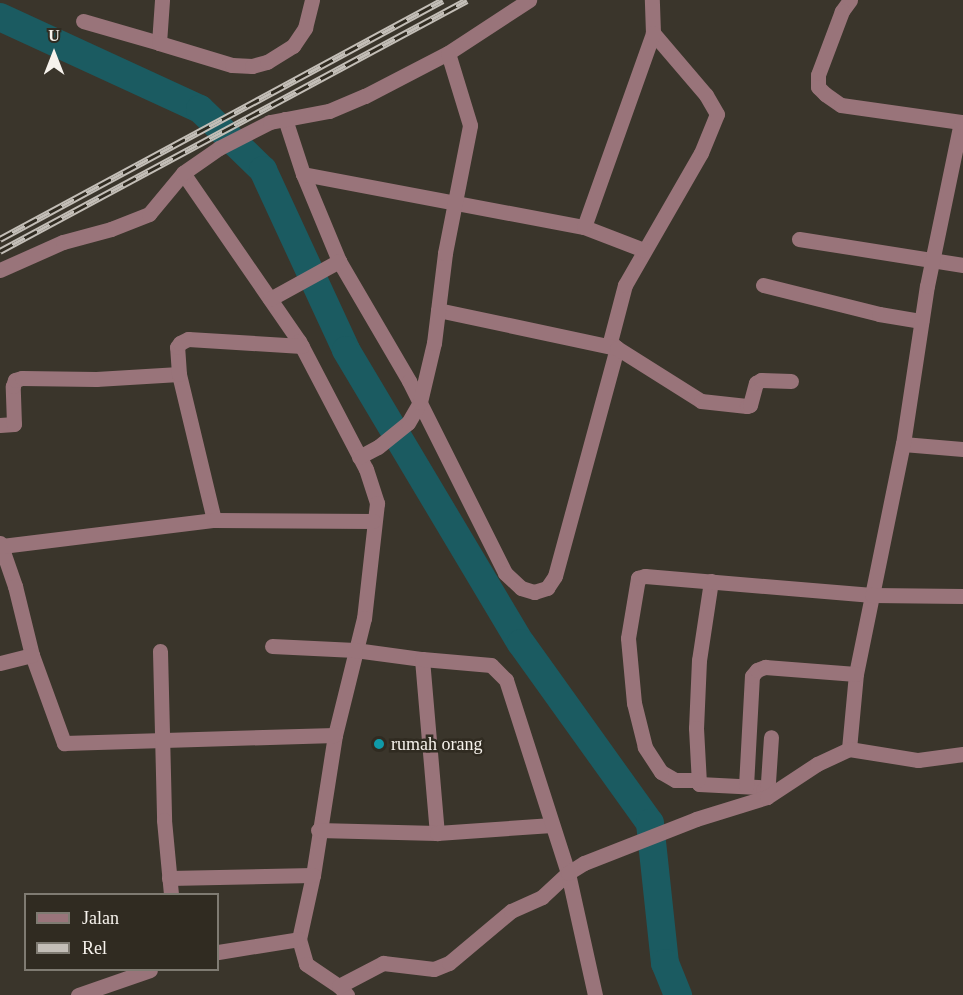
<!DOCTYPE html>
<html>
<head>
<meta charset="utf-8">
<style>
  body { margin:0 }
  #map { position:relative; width:963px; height:995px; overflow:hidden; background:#3a352b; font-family:Georgia,serif }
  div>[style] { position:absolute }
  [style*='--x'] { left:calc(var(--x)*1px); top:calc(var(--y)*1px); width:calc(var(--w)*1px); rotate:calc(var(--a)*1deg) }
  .river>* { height:28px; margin:-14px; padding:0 14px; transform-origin:14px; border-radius:14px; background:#1b5b61 }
  .minor>* { height:15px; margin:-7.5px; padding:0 7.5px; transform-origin:7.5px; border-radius:7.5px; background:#99747a }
  .rail>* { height:7px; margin-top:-3.5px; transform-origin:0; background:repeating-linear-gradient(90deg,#302b21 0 14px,#c3beb7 0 28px); box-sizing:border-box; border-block:2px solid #c3beb7 }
  .dots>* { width:16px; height:16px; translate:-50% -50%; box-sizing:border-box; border:3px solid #302b21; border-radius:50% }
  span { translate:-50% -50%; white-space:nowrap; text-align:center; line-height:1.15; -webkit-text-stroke:5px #302b21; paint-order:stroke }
  .poi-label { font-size:18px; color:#f6f2ec }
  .left { translate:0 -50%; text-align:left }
  .legend { position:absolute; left:24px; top:893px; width:195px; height:78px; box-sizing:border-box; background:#302b21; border:2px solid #7f7b72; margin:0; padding:8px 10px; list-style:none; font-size:18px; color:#f6f2ec }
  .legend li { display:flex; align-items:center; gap:12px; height:30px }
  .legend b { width:30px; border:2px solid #7f7b72 }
  .north { position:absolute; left:24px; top:24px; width:60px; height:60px; -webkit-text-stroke:4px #302b21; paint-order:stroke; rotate:0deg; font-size:16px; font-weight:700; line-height:24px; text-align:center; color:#f6f2ec }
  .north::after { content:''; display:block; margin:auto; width:21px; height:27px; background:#f6f2ec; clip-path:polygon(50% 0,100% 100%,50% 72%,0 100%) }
</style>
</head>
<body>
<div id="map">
  <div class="river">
    <i style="--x:0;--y:17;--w:220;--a:24.7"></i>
    <i style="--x:200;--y:109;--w:88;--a:44.1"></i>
    <i style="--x:263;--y:170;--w:198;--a:65.2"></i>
    <i style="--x:346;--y:350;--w:341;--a:59.2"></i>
    <i style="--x:521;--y:643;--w:221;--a:54.4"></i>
    <i style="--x:650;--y:823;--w:141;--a:83.9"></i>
    <i style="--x:665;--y:963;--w:35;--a:68"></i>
  </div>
  <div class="minor">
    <i style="--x:850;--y:0;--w:14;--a:126"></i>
    <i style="--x:842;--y:11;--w:68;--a:110.6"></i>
    <i style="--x:818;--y:75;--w:12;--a:90"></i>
    <i style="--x:818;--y:87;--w:10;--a:45"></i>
    <i style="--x:825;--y:94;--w:19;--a:35"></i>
    <i style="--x:841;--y:105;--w:121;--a:8.1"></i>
    <i style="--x:83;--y:21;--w:79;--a:16.1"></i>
    <i style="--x:159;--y:43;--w:43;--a:-86"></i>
    <i style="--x:159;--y:43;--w:76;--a:16.8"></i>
    <i style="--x:232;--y:65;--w:20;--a:3"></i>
    <i style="--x:252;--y:66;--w:16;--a:-15"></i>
    <i style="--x:267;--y:62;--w:31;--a:-32"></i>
    <i style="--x:293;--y:46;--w:22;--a:-56"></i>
    <i style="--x:305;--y:28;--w:29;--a:-76"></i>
    <i style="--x:285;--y:119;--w:58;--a:71.9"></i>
    <i style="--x:303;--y:174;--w:94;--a:67.5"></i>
    <i style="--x:339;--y:261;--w:139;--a:59.7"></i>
    <i style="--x:409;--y:381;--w:215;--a:63.4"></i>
    <i style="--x:505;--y:573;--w:22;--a:43"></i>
    <i style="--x:521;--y:588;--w:14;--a:17"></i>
    <i style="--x:534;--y:592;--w:14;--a:-17"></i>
    <i style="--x:547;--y:588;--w:14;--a:-56"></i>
    <i style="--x:555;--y:576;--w:236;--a:-74.8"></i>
    <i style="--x:617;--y:348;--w:9;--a:-139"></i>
    <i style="--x:610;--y:342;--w:59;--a:-75.3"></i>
    <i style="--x:625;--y:285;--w:152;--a:-60.1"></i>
    <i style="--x:701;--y:153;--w:42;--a:-67.7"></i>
    <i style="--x:717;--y:114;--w:22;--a:-120"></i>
    <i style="--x:706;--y:95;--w:82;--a:-130.5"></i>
    <i style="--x:653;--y:33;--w:33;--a:-92"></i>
    <i style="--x:183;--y:173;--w:204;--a:55.4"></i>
    <i style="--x:299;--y:341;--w:144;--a:62.4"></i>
    <i style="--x:366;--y:469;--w:36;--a:72"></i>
    <i style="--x:377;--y:503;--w:116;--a:96.4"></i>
    <i style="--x:364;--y:618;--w:121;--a:103.9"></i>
    <i style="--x:335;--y:735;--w:142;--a:98.9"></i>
    <i style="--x:313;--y:875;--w:66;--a:102.3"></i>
    <i style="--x:299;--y:939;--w:26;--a:74"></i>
    <i style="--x:306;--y:964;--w:40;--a:34"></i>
    <i style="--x:339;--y:986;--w:12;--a:48"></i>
    <i style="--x:303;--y:174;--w:286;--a:10.7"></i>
    <i style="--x:584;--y:227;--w:64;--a:21"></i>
    <i style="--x:584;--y:227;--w:206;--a:-70.4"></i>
    <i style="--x:799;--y:239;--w:166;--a:9"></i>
    <i style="--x:0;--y:270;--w:69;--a:-24"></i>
    <i style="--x:63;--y:242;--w:50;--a:-15.2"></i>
    <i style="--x:111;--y:229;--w:41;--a:-21.5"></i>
    <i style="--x:149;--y:214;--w:53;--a:-50.3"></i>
    <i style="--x:183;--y:173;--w:44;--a:-34.8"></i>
    <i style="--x:219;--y:148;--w:57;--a:-27"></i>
    <i style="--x:270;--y:122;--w:60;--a:-10.6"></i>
    <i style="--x:329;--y:111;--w:39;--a:-23"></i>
    <i style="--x:365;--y:96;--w:93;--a:-27.4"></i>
    <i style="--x:448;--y:53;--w:97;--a:-33.2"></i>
    <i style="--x:763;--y:285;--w:120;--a:14"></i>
    <i style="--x:879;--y:314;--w:43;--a:9.5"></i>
    <i style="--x:270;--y:299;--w:79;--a:-28.8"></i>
    <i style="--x:438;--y:310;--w:183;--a:12"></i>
    <i style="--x:617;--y:348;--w:99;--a:32.2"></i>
    <i style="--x:701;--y:401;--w:46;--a:6.2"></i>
    <i style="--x:747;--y:406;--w:3;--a:-18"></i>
    <i style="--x:750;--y:405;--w:23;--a:-75"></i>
    <i style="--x:756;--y:383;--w:6;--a:-31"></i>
    <i style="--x:761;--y:380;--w:30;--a:2"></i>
    <i style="--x:0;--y:425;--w:14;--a:-4"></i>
    <i style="--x:14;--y:424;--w:38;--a:-92"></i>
    <i style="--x:13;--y:386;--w:6;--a:-72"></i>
    <i style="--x:15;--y:380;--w:7;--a:-16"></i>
    <i style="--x:22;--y:378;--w:74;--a:0.8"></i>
    <i style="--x:96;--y:379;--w:83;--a:-3.4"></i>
    <i style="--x:903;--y:444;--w:60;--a:4.8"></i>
    <i style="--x:359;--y:457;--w:21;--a:-28"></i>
    <i style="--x:378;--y:447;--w:38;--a:-39"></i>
    <i style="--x:408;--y:423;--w:24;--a:-60"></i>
    <i style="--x:420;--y:402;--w:61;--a:-76.7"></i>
    <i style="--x:434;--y:343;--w:91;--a:-83"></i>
    <i style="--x:445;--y:253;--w:130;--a:-78.9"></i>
    <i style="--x:470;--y:125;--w:75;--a:-107"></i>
    <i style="--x:214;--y:520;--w:150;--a:-103.5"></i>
    <i style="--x:179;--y:374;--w:27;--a:-94"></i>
    <i style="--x:177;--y:347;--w:5;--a:-53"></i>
    <i style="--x:180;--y:343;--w:9;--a:-27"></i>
    <i style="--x:188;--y:339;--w:114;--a:3.5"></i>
    <i style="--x:0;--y:543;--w:46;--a:70.8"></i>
    <i style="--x:15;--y:586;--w:71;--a:76.2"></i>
    <i style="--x:32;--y:655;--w:94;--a:70"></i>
    <i style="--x:64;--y:743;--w:271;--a:-1.7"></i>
    <i style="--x:2;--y:546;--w:214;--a:-7"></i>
    <i style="--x:214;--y:520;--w:159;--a:0.4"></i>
    <i style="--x:711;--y:581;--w:80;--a:98.6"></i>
    <i style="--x:699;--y:660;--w:68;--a:92.5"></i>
    <i style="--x:696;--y:728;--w:56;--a:86.9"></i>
    <i style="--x:699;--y:784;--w:59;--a:2.9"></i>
    <i style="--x:758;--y:787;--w:6;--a:31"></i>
    <i style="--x:763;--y:790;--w:7;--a:82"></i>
    <i style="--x:272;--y:646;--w:83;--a:2.8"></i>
    <i style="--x:355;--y:650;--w:68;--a:7.7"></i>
    <i style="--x:422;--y:659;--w:175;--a:85.1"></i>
    <i style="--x:437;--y:833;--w:119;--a:-178.6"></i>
    <i style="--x:160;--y:651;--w:169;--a:88.6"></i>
    <i style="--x:164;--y:820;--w:74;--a:84.6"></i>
    <i style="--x:0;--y:663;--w:33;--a:-14"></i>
    <i style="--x:849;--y:749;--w:75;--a:-84.7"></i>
    <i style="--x:856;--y:674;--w:235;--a:-78.5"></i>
    <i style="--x:903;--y:444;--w:160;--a:-81.4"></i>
    <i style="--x:927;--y:286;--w:167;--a:-78.3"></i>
    <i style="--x:961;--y:122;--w:2;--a:0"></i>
    <i style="--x:698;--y:780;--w:23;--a:180"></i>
    <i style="--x:675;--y:780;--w:16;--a:-150"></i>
    <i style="--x:661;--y:772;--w:30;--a:-123"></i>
    <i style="--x:645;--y:747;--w:45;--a:-104"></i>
    <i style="--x:634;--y:703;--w:65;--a:-95.3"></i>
    <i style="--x:628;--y:638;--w:61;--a:-80.5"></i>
    <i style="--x:638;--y:578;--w:7;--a:-16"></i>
    <i style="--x:645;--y:576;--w:228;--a:4.8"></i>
    <i style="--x:872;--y:595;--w:91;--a:0.6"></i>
    <i style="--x:746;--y:786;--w:110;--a:-86.9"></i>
    <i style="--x:752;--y:676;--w:8;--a:-50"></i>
    <i style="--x:757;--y:670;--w:9;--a:-21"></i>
    <i style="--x:765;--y:667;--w:91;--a:4.4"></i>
    <i style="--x:767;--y:797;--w:60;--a:-86.2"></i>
    <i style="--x:437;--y:833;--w:115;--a:-4"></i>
    <i style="--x:169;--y:878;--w:144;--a:-1.2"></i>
    <i style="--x:218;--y:952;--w:82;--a:-9.1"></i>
    <i style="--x:339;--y:986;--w:50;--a:-27.6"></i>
    <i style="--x:383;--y:963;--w:51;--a:6.7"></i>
    <i style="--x:434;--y:969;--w:16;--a:-22"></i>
    <i style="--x:449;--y:963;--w:81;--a:-40"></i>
    <i style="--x:511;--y:911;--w:34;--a:-24"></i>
    <i style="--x:542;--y:897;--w:35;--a:-43"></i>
    <i style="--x:568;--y:873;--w:203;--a:-107.8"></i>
    <i style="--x:506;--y:680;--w:21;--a:-135"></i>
    <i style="--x:491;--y:665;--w:69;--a:-175"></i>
    <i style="--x:78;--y:995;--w:76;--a:-19.1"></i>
    <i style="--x:595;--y:995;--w:125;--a:-102.5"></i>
    <i style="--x:568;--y:873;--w:19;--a:-32"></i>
    <i style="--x:584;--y:863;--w:120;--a:-21.4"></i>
    <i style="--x:696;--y:819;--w:74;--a:-17.2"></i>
    <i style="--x:767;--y:797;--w:60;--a:-33.4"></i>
    <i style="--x:817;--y:764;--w:35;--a:-25"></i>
    <i style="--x:849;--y:749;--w:70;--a:9.1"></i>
    <i style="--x:918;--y:760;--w:45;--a:-7.6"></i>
  </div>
  <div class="rail">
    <i style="--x:0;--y:239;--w:503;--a:-28.35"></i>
    <i style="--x:0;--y:251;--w:530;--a:-28.26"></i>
  </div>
  <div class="dots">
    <i style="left:379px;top:744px;background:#0f9aa8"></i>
  </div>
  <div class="poi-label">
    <span class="left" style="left:391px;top:744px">rumah orang</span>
  </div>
  <ul class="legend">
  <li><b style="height:8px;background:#99747a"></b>Jalan</li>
  <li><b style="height:8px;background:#c3beb7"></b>Rel</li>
  </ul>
  <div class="north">U</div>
</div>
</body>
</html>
